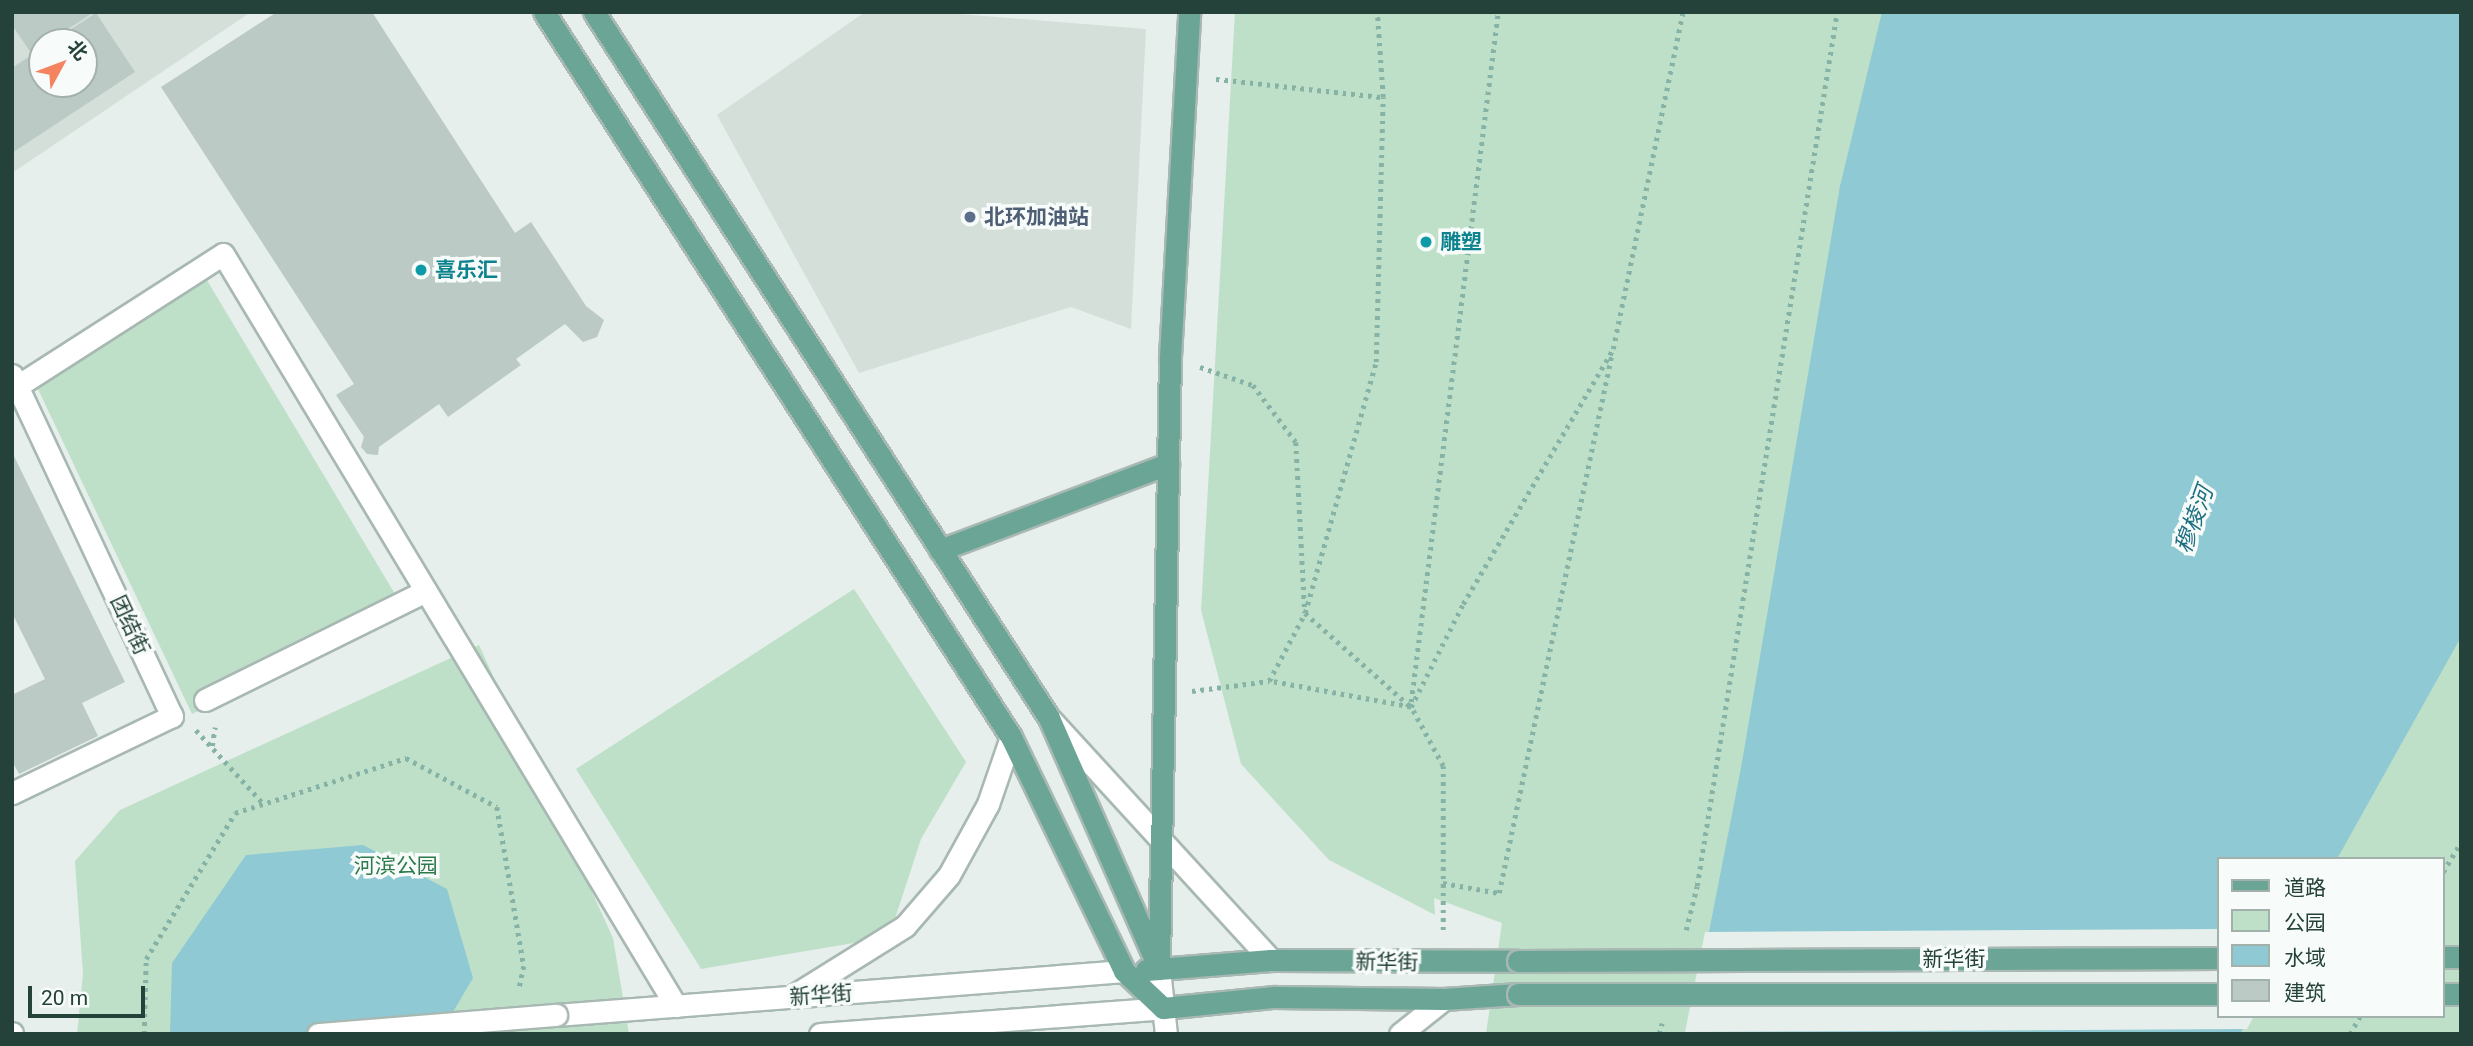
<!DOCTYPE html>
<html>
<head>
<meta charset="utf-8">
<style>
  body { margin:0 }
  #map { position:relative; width:2473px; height:1046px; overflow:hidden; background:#e6efeb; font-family:Roboto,"Noto Sans SC",sans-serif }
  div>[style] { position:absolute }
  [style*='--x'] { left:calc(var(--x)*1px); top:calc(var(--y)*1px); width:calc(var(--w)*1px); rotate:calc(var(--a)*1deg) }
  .built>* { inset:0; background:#d4dfda }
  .green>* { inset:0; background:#bfe0c8 }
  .water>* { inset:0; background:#8ec9d4 }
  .pier>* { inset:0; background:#e6efeb }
  .building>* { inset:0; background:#bbcac4 }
  .path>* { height:4.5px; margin-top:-2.25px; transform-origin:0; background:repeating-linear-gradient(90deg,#86b3a5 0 3.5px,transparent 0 8.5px) }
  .roads { filter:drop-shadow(2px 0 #a8b8b2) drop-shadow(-2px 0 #a8b8b2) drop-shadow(0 2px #a8b8b2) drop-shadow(0 -2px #a8b8b2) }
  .minor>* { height:21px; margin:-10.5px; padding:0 10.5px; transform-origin:10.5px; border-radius:10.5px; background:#fff }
  .major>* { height:21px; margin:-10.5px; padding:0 10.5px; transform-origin:10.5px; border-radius:10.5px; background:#6aa596 }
  .bridges { filter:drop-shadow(2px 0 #a8b8b2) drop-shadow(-2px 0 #a8b8b2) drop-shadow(0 2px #a8b8b2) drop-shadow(0 -2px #a8b8b2) }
  .minor-bridge>* { height:21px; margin:-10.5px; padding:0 10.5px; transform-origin:10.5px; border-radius:10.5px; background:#fff }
  .major-bridge>* { height:21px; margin:-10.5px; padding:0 10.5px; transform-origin:10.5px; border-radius:10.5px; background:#6aa596 }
  .dots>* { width:19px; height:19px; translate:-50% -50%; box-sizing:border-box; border:4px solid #f7fbf9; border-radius:50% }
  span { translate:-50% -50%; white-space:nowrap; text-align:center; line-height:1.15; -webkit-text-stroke:7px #f7fbf9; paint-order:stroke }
  .service-label { font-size:21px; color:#4e5e75; font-weight:700 }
  .left { translate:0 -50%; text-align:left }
  .culture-label { font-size:21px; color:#0d838f; font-weight:700 }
  .street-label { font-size:21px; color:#24423a }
  .park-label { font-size:21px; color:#2d7a4b }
  .water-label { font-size:23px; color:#1c6f80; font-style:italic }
  .frame { position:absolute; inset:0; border:14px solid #24423a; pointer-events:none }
  .legend { position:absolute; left:2217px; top:857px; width:228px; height:161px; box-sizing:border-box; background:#f7fbf9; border:2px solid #a3b1ad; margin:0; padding:9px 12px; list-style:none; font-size:21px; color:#24423a }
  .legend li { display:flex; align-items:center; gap:14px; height:35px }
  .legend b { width:35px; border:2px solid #a3b1ad }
  .north { position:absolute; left:28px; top:28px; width:70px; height:70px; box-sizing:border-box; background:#f7fbf9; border:2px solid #a3b1ad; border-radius:50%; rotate:49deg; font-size:19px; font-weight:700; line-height:28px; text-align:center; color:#24423a }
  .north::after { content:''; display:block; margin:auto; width:24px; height:32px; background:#f4845f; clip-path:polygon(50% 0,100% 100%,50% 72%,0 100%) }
  .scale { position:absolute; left:28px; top:986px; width:117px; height:32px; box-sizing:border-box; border:4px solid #24423a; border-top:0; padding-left:9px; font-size:21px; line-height:24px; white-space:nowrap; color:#24423a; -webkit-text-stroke:5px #f7fbf9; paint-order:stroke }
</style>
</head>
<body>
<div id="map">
  <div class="built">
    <i style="clip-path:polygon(evenodd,12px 12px,251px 12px,12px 173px,12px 12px,42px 42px,84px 42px,84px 84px,42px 84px,42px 42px)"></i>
    <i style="clip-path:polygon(865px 12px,935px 12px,1146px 29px,1131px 329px,1071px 307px,859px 373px,717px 115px)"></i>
  </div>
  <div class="green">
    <i style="clip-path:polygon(evenodd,1235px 12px,2461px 12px,2461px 1034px,1486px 1034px,1502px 923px,1434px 898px,1435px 915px,1329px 860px,1241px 764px,1201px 610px,1235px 12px,2219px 859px,2443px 859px,2443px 1016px,2219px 1016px,2219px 859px)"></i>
    <i style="clip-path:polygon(205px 277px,404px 609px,192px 714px,37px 387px)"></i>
    <i style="clip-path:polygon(854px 589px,966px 762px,921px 839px,889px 937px,701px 969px,576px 769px)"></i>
    <i style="clip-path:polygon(479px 645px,613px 938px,629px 1034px,77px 1034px,83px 974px,75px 861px,120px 810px)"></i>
  </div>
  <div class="water">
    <i style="clip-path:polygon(1882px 12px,2461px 12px,2461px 637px,2337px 859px,2219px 859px,2219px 1016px,2250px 1016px,2240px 1034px,1689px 1034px,1741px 768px,1840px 186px)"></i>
    <i style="clip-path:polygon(363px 845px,447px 889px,473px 978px,440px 1034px,170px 1034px,172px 963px,246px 855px)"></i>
  </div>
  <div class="pier">
    <i style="clip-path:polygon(2219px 929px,2219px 1016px,2254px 1016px,2247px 1029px,1685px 1032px,1705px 932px)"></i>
  </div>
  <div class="building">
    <i style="clip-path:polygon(12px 12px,94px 12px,31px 53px,12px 25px)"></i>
    <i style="clip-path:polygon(277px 12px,372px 12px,515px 233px,531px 222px,586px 306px,604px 320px,597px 337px,583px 342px,565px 324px,516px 359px,521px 365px,448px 417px,439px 404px,379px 447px,378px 455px,367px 454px,361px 447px,364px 437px,336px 395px,354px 384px,161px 87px)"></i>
    <i style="clip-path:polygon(96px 13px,135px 72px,12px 153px,12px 68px,42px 48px,42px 84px,84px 84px,84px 42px,51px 42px)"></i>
    <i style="clip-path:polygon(12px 452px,125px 682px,82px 703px,98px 736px,19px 774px,12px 761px,12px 695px,45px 679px,12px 613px)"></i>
  </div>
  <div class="path">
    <i style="--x:1216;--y:79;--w:168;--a:6.2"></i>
    <i style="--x:1200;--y:367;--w:56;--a:18.8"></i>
    <i style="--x:1253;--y:385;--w:71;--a:53"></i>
    <i style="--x:1296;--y:442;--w:171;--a:87"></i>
    <i style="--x:1305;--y:613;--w:142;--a:41.6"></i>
    <i style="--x:1411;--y:707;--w:144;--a:-169.6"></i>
    <i style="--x:1192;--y:691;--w:78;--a:-7.4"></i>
    <i style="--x:1269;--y:681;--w:77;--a:-62.1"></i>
    <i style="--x:1305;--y:613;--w:261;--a:-74.2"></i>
    <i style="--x:1376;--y:362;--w:265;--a:-88.5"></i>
    <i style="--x:1383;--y:97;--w:85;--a:-94"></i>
    <i style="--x:1411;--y:702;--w:695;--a:-82.81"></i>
    <i style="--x:196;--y:730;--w:99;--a:47.5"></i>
    <i style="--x:212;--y:746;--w:19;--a:-81"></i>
    <i style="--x:2443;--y:872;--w:35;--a:-59"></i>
    <i style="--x:1443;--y:883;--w:57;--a:10.1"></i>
    <i style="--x:1499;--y:893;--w:552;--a:-78.18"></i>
    <i style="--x:1443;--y:930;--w:164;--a:-90"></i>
    <i style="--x:1443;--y:766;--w:67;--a:-118.5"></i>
    <i style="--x:1411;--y:707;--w:115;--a:-63.2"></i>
    <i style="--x:1463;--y:604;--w:296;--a:-59.5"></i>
    <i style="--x:1613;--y:349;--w:344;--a:-78.3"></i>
    <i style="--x:1686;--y:930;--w:45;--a:-76"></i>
    <i style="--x:1697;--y:886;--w:885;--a:-80.9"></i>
    <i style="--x:144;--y:1034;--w:75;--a:-88.5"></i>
    <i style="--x:146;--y:959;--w:171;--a:-58.6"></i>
    <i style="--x:235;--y:813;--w:180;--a:-17.8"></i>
    <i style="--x:406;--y:758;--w:103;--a:28.3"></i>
    <i style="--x:497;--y:807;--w:161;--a:80.4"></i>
    <i style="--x:524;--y:966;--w:24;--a:102"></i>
    <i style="--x:1659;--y:1034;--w:11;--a:-75"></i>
    <i style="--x:2350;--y:1034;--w:21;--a:-61"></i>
  </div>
  <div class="roads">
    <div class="minor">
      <i style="--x:12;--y:375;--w:377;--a:64.9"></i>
      <i style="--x:172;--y:716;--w:178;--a:154.3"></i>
      <i style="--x:19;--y:385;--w:242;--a:-32.7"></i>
      <i style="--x:223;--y:254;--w:878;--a:58.94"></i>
      <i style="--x:205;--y:700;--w:246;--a:-26.3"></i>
      <i style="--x:1052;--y:721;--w:324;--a:47.5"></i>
      <i style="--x:1159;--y:969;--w:65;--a:83.9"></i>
      <i style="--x:793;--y:996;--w:132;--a:-32"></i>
      <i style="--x:905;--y:926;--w:67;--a:-49.2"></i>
      <i style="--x:949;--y:875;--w:81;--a:-61.2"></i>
      <i style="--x:988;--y:804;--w:71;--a:-71.1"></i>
      <i style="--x:556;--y:1015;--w:570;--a:-4.43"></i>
      <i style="--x:12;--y:1033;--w:1;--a:90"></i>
      <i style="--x:820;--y:1034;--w:344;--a:-4.3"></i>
      <i style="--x:1400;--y:1034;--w:56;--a:-38.5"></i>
    </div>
    <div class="major">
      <i style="--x:544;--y:12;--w:862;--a:57.21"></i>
      <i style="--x:1011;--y:737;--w:260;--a:64.2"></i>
      <i style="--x:1124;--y:971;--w:54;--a:43.5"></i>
      <i style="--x:1163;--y:1008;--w:112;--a:-5.7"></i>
      <i style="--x:1274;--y:997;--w:170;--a:0.7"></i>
      <i style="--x:1444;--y:999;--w:74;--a:-3.9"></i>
      <i style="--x:594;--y:12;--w:840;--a:57.2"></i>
      <i style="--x:1049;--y:718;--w:274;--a:66.3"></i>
      <i style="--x:940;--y:550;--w:244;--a:-20.7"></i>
      <i style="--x:2443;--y:957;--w:18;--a:0"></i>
      <i style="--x:1159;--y:963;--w:606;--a:-88.96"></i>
      <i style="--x:1170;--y:357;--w:346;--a:-86.8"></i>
      <i style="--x:1146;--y:970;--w:125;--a:-4.6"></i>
      <i style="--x:1271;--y:960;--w:247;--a:0.2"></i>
      <i style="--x:2443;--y:994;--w:18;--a:0"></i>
    </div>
  </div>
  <div class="bridges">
    <div class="minor-bridge">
      <i style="--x:318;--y:1034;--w:239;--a:-4.6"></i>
    </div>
    <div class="major-bridge">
      <i style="--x:1518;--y:961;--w:701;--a:-0.25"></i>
      <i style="--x:1518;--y:994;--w:701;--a:0"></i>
    </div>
  </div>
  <div class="dots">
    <i style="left:970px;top:217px;background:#5c6f8a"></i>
    <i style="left:1426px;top:242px;background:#0f9aa8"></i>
    <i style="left:421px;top:270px;background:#0f9aa8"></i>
  </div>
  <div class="service-label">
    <span class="left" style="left:984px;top:217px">北环加油站</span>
  </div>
  <div class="culture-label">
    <span class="left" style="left:1440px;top:242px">雕塑</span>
    <span class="left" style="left:435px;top:270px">喜乐汇</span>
  </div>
  <div class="street-label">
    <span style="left:130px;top:625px;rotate:65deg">团结街</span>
    <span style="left:1954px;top:959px">新华街</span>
    <span style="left:1387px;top:962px;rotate:1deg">新华街</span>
    <span style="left:821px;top:995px;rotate:-4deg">新华街</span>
  </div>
  <div class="park-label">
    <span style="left:396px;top:866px">河滨公园</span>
  </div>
  <div class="water-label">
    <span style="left:2195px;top:520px;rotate:-70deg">穆棱河</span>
  </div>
  <div class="frame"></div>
  <ul class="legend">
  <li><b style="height:9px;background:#6aa596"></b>道路</li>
  <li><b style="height:19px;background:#bfe0c8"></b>公园</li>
  <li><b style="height:19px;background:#8ec9d4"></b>水域</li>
  <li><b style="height:19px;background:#bbcac4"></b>建筑</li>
  </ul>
  <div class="north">北</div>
  <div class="scale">20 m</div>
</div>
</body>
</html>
